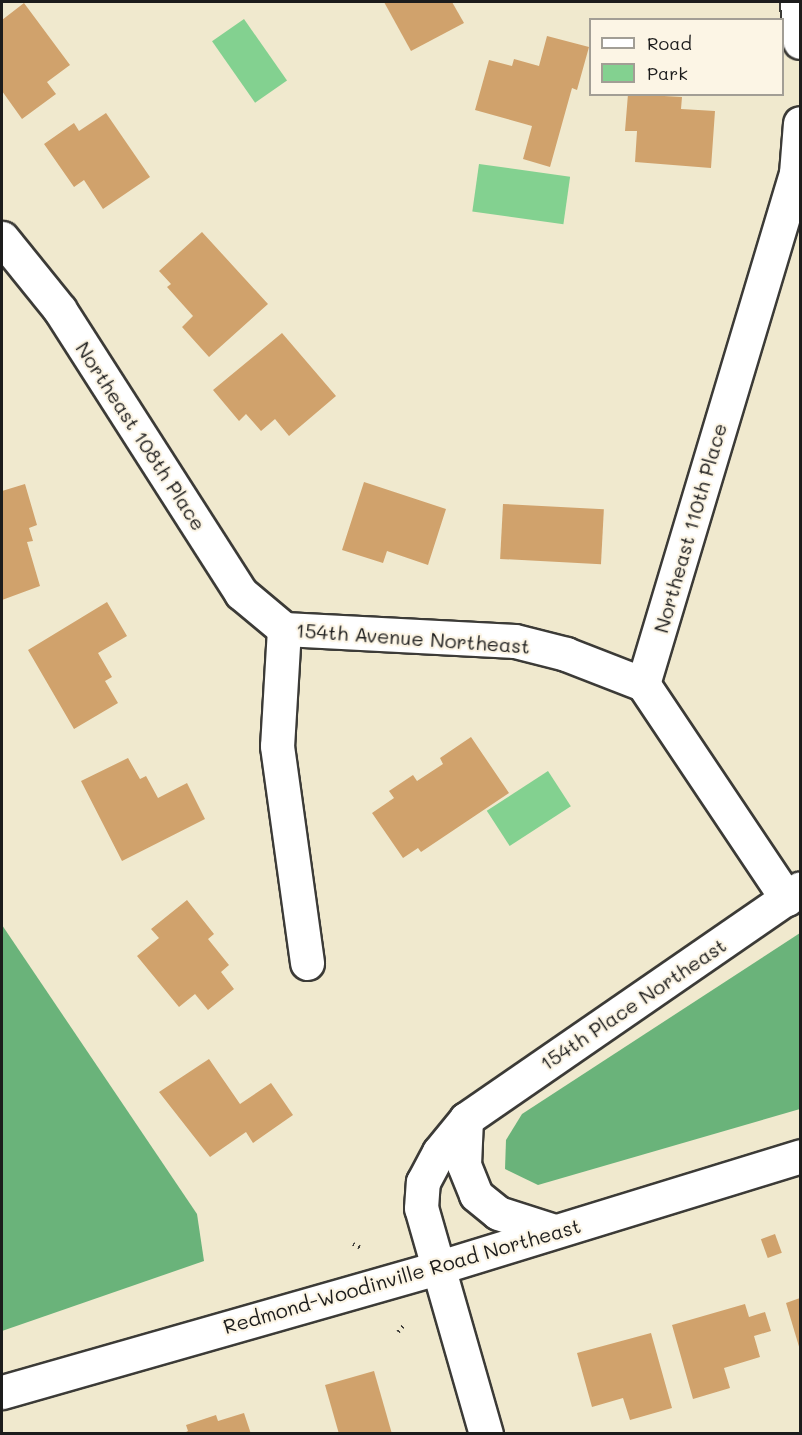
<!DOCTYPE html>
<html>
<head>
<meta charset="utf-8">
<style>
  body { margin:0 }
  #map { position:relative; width:802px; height:1435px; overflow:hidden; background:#f0e9ce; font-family:Mali,sans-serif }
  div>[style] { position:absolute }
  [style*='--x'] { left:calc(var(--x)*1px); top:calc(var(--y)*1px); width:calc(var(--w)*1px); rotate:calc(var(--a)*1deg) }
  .green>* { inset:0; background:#83d190; transform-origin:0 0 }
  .forest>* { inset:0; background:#6ab37a }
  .building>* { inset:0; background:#d0a26c; transform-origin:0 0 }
  .path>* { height:4px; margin-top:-2px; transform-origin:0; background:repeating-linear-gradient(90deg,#3c3b37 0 1.5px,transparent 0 6px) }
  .roads { filter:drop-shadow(2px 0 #3c3b37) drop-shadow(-2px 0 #3c3b37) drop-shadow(0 2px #3c3b37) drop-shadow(0 -2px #3c3b37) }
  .minor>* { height:33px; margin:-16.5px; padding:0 16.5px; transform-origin:16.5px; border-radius:16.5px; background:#fff }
  .major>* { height:33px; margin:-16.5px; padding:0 16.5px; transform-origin:16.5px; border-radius:16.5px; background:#fff }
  span { translate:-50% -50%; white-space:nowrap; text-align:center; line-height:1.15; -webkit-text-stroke:4.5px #fcf5e5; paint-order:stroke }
  .street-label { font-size:20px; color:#1c1c1c }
  .frame { position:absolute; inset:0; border:3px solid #1c1c1c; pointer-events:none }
  .legend { position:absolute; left:589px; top:18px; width:195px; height:78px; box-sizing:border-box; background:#fcf5e5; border:2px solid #a29e95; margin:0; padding:8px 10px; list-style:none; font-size:18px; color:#1c1c1c }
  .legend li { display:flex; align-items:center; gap:12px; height:30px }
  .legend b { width:30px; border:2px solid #a29e95 }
</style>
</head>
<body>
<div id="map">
  <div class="green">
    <i style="left:244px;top:19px;width:75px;height:39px;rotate:55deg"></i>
    <i style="left:479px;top:164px;width:92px;height:48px;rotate:8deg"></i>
    <i style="left:548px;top:771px;width:42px;height:73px;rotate:57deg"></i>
  </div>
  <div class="forest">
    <i style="clip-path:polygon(2px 925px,197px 1214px,204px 1261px,2px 1331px)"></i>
    <i style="clip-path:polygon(800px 933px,800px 1109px,538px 1185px,505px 1169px,506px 1140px,522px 1114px)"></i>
  </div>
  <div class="building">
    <i style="clip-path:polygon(384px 2px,452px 2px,464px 23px,411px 51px)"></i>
    <i style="clip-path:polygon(24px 3px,70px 65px,47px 82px,56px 94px,22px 119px,2px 91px,2px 20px)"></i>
    <i style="clip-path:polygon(547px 36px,589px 47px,577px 90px,572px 88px,550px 167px,523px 159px,532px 126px,475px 110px,489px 60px,512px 66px,514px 59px,539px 66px)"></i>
    <i style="clip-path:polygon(628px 94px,682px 97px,681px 109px,715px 111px,711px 168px,635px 162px,637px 131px,625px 131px)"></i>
    <i style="clip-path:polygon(106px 113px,150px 177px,103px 209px,84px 180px,74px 187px,44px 144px,74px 123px,79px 131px)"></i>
    <i style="clip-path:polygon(202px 232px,268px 304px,209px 357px,182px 327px,193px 316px,167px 287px,171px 284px,159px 271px)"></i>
    <i style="clip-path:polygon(282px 333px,336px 396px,289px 436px,275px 419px,261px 431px,246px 414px,239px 421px,213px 390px)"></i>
    <i style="clip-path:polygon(364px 482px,446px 509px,428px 565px,387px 551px,383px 563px,342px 550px)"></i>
    <i style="clip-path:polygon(25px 484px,37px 525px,29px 528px,33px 541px,27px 542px,40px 586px,2px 600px,2px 491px)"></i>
    <i style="left:503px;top:504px;width:101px;height:55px;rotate:3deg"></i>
    <i style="clip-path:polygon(107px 602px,127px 636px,98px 653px,112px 677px,105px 681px,118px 703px,74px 729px,28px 650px)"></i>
    <i style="clip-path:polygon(471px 737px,509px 793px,421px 852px,418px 848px,403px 858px,372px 813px,394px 798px,389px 791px,413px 775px,417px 781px,443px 764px,440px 758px)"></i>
    <i style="clip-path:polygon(128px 758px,140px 779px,146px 776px,158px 798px,187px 783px,205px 819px,122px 861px,81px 781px)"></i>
    <i style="clip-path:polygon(187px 900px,214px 934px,208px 939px,229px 965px,221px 972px,234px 989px,208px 1010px,195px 994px,179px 1007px,137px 956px,159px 938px,151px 929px)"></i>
    <i style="clip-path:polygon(209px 1059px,240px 1104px,271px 1083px,293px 1115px,253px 1143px,246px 1132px,210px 1157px,159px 1092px)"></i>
    <i style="left:775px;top:1234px;width:20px;height:15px;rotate:70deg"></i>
    <i style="clip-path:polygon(800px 1298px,800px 1350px,786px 1303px)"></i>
    <i style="clip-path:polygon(745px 1304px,749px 1317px,765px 1312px,771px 1331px,754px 1336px,760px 1357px,724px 1368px,730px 1388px,693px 1399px,672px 1325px)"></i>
    <i style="clip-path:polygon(651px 1333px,672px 1408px,630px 1420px,623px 1398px,592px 1407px,577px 1353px)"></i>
    <i style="clip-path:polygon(374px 1371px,392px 1434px,339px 1434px,325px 1385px)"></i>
    <i style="clip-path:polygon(244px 1413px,251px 1434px,182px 1434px,188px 1431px,186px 1425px,216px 1415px,218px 1421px)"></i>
  </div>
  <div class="path">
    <i style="--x:353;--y:1244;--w:9;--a:27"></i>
    <i style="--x:398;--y:1332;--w:11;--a:-49"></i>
  </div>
  <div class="roads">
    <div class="minor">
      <i style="--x:797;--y:2;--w:40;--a:85.7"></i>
      <i style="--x:2;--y:238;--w:92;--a:51.1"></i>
      <i style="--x:60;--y:310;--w:336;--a:57.4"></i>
      <i style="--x:241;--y:593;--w:56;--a:39.9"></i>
      <i style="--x:284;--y:629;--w:231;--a:3"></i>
      <i style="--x:515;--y:641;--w:53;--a:14.3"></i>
      <i style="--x:566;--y:654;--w:83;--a:21.3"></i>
      <i style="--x:284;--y:629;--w:117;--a:93.4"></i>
      <i style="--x:277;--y:746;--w:219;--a:82.1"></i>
      <i style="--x:787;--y:899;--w:259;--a:-123.8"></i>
      <i style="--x:643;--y:684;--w:533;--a:-73.33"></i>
      <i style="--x:796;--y:173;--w:50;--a:-85.4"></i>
      <i style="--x:466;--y:1119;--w:46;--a:92.5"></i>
      <i style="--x:464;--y:1165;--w:32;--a:68"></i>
      <i style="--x:476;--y:1195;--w:28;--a:39"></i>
      <i style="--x:498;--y:1213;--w:59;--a:17.8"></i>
      <i style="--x:486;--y:1434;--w:235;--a:-106"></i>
      <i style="--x:421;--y:1208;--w:26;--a:-86"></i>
      <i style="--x:423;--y:1182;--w:34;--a:-62"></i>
      <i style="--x:439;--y:1152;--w:43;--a:-50.7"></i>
      <i style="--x:466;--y:1119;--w:406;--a:-34.6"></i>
    </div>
    <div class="major">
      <i style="--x:2;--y:1392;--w:452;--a:-15.9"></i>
      <i style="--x:437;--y:1268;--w:380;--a:-17.1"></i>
    </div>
  </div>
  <div class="street-label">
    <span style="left:141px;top:436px;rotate:57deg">Northeast 108th Place</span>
    <span style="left:690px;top:528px;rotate:-74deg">Northeast 110th Place</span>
    <span style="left:413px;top:638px;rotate:4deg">154th Avenue Northeast</span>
    <span style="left:633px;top:1004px;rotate:-34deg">154th Place Northeast</span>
    <span style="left:402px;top:1276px;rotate:-16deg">Redmond-Woodinville Road Northeast</span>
  </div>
  <div class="frame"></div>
  <ul class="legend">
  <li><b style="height:8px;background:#fff"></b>Road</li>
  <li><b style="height:16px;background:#83d190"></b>Park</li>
  </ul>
</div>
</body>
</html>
